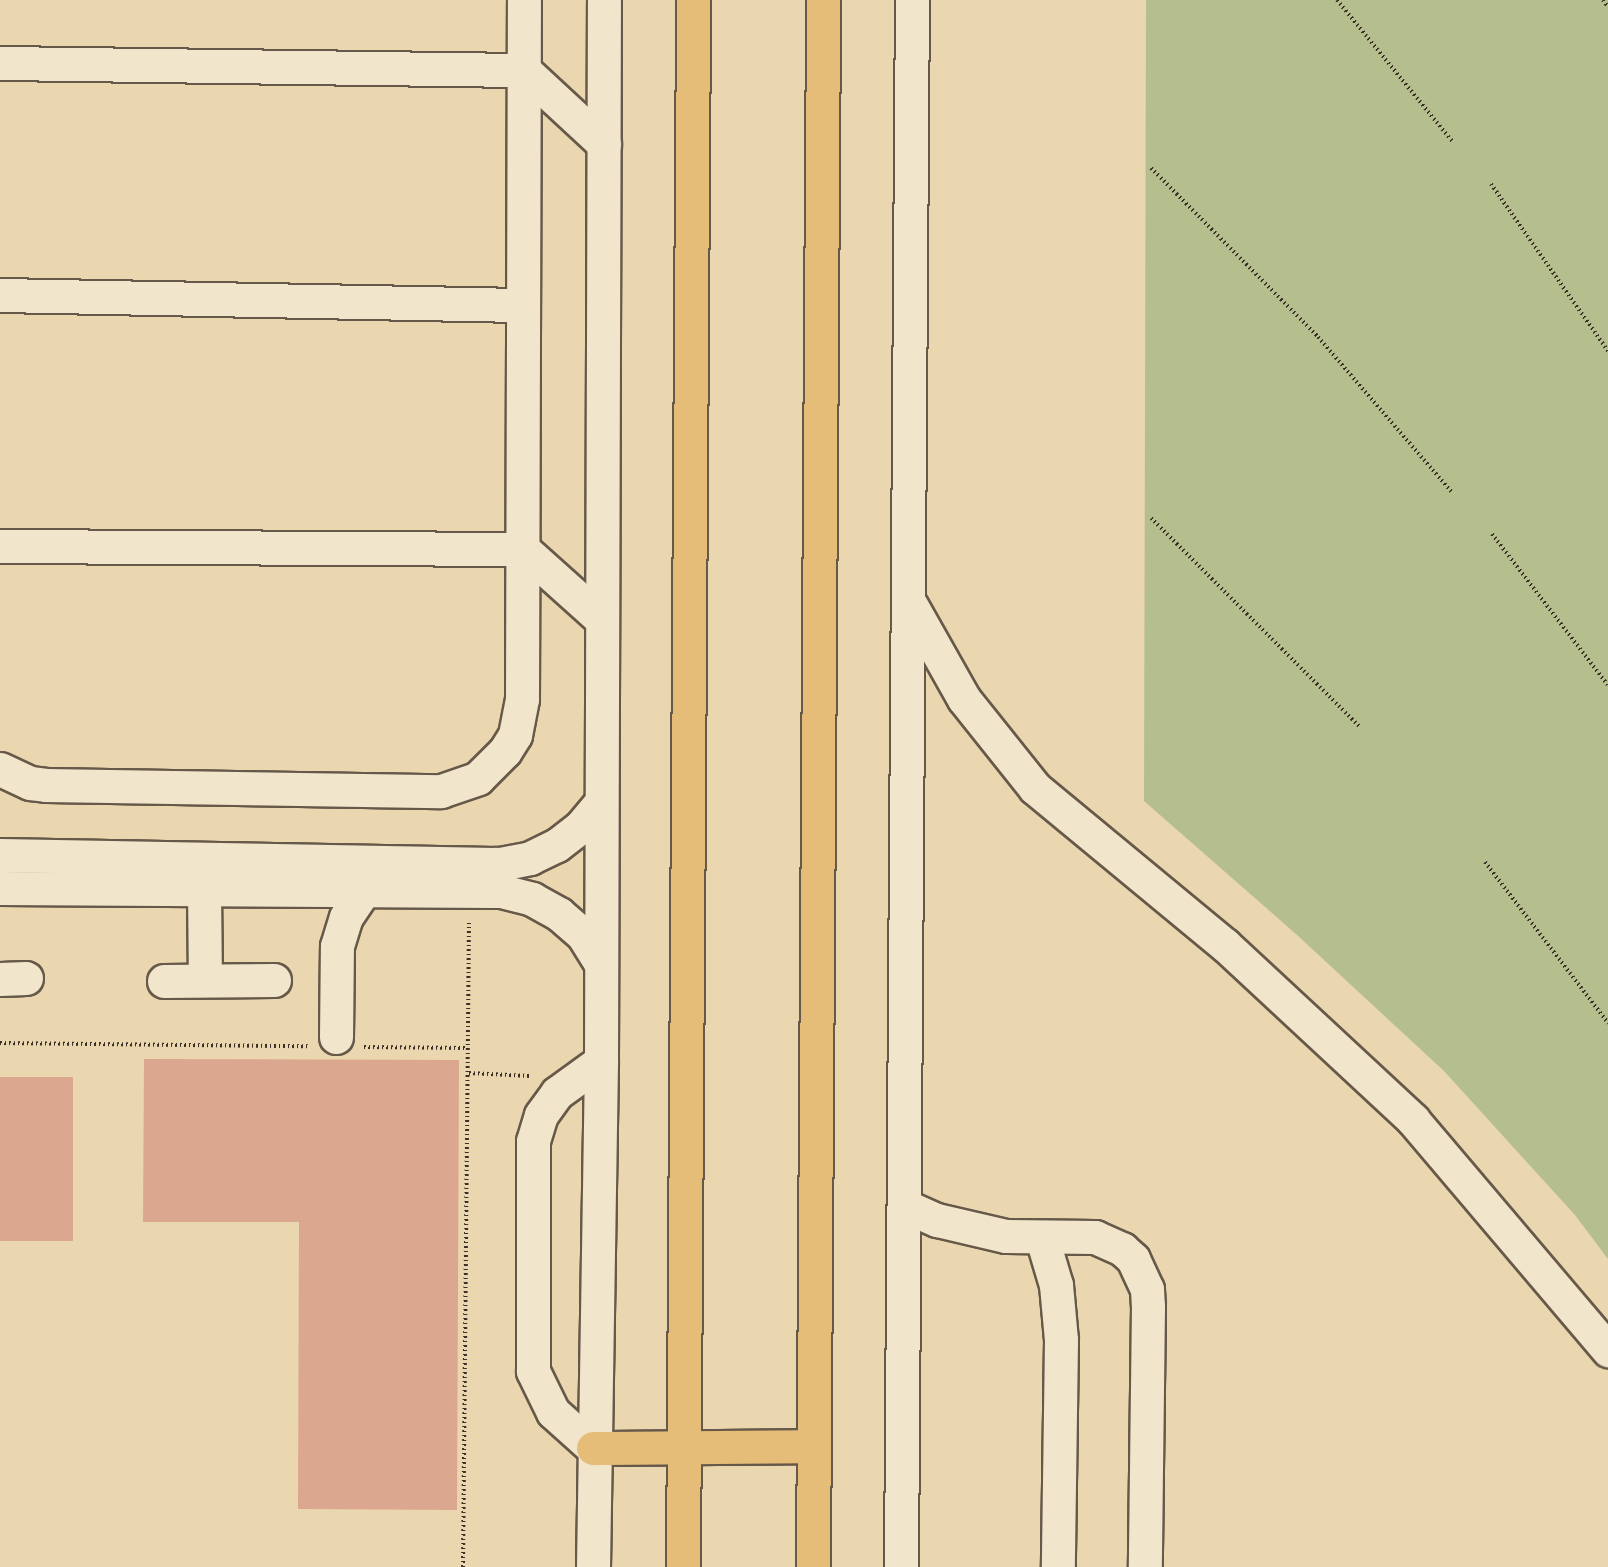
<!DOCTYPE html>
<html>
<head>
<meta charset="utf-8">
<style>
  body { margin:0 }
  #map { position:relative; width:1608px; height:1567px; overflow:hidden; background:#ead7af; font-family:Cardo,serif }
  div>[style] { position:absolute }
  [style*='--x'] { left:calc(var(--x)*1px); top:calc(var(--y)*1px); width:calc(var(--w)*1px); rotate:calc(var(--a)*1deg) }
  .green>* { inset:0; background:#b4bf8d }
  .building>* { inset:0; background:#dca78f; transform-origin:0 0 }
  .path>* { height:4px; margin-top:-2px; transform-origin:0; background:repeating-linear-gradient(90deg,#3b2f28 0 1.5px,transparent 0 4.5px) }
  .roads { filter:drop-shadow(2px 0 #67594a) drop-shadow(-2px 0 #67594a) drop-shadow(0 2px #67594a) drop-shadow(0 -2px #67594a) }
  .minor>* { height:33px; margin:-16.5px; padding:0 16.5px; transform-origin:16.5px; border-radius:16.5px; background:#f1e5cb }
  .major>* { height:33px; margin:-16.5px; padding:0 16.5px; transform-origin:16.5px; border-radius:16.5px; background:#e5bc78 }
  span { translate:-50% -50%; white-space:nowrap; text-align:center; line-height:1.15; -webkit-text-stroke:4.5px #f1e5cb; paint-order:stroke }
</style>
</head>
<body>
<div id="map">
  <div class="green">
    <i style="clip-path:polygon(1146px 0,1608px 0,1608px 1259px,1575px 1215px,1444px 1071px,1297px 935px,1144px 801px)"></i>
  </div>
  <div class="building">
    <i style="clip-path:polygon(144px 1059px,459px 1060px,457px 1510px,298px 1509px,299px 1222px,143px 1222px)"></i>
    <i style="left:0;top:1077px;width:73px;height:164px"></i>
  </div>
  <div class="path">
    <i style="--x:1337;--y:0;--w:183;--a:50.8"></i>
    <i style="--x:1603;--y:0;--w:9;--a:54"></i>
    <i style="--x:1151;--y:168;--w:238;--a:45.3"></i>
    <i style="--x:1318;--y:337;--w:205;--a:49.2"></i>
    <i style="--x:1491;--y:184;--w:204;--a:55"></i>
    <i style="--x:1151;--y:518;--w:296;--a:45"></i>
    <i style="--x:1492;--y:534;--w:190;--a:52.5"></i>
    <i style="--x:1485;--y:862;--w:203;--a:52.6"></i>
    <i style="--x:0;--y:1043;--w:308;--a:0.6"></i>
    <i style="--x:364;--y:1047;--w:104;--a:0.6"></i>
    <i style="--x:469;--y:1073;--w:62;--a:2.8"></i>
    <i style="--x:463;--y:1567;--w:644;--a:-89.47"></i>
  </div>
  <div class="roads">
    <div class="minor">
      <i style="--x:0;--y:63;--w:524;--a:0.77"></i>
      <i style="--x:524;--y:70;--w:109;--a:42.8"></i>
      <i style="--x:0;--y:295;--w:523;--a:1.1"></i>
      <i style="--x:0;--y:546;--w:523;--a:0.33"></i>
      <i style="--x:523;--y:549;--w:105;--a:41.9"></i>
      <i style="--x:911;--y:605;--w:108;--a:60.6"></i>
      <i style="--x:964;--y:699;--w:114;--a:51.4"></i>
      <i style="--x:1035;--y:788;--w:246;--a:39.6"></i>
      <i style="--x:1225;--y:945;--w:257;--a:42.9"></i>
      <i style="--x:1413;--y:1120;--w:302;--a:49.7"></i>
      <i style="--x:0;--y:769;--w:33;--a:25"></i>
      <i style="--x:30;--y:783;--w:16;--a:7"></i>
      <i style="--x:46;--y:785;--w:395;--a:0.9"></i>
      <i style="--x:441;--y:791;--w:39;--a:-19"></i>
      <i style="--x:478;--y:778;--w:38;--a:-45"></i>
      <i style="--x:505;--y:751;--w:19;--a:-58"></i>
      <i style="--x:515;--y:735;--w:37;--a:-79"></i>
      <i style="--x:522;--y:699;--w:699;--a:-89.84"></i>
      <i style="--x:0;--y:855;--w:500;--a:1.03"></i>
      <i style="--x:500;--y:864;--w:31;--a:-11"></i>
      <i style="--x:530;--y:858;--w:30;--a:-26"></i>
      <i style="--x:557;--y:845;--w:31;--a:-38"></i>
      <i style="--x:581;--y:826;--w:30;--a:-50"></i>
      <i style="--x:0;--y:888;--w:501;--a:0.34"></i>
      <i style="--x:501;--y:891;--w:32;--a:14"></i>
      <i style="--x:532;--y:899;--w:31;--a:29"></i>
      <i style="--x:559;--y:914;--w:32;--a:41"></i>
      <i style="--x:583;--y:935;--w:32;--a:58"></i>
      <i style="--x:204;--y:889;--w:91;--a:89.4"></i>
      <i style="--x:0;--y:979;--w:26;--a:-2"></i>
      <i style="--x:164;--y:981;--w:110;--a:-0.5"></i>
      <i style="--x:336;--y:1037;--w:91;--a:-89.4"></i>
      <i style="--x:337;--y:946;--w:30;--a:-73"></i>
      <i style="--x:346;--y:917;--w:32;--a:-56"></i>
      <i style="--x:905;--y:1206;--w:35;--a:24"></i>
      <i style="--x:937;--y:1220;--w:71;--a:13.1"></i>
      <i style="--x:1006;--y:1236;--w:89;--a:0.6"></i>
      <i style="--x:1095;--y:1237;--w:30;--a:24"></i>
      <i style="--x:1122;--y:1249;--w:15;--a:42"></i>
      <i style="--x:1133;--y:1259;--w:33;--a:65"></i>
      <i style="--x:1147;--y:1289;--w:17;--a:87"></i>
      <i style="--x:1148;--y:1306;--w:261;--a:90.7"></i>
      <i style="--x:1042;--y:1238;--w:49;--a:73.4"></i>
      <i style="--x:1056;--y:1285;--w:55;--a:84.8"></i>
      <i style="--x:1061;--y:1340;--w:227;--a:90.8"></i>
      <i style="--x:593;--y:1448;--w:54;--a:-138"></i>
      <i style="--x:553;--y:1412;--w:46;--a:-116"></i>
      <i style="--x:533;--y:1371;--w:230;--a:-90"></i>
      <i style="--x:533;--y:1141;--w:27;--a:-73"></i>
      <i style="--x:541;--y:1115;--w:27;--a:-54"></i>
      <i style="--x:557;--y:1093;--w:54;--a:-36"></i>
      <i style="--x:593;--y:1567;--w:506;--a:-89.09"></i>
      <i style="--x:601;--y:1061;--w:1061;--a:-89.84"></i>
      <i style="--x:901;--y:1567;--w:1567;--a:-89.6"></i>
    </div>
    <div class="major">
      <i style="--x:593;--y:1448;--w:220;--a:-0.5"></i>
      <i style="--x:683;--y:1567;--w:1567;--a:-89.63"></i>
      <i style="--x:813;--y:1567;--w:1567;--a:-89.63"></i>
    </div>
  </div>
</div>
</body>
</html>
